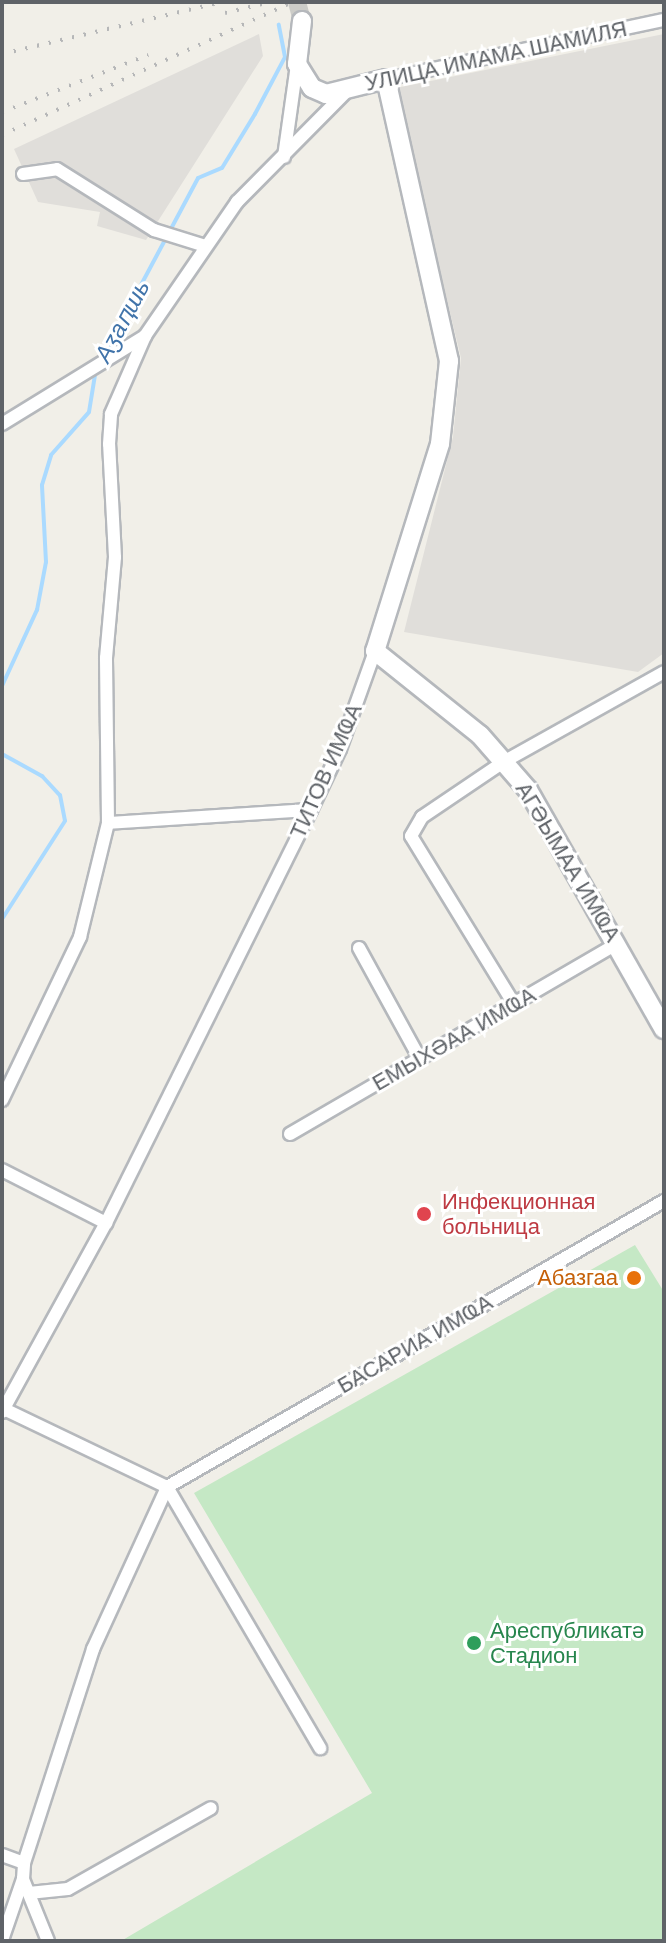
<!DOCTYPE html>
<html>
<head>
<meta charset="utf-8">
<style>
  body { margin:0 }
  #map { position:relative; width:666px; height:1943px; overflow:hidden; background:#f1efe8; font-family:"DM Sans",sans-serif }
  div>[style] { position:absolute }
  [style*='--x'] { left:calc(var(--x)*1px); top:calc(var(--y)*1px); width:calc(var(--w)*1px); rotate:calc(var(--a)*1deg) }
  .industrial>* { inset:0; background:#e0deda }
  .green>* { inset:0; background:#c5e8c5 }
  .stream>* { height:4px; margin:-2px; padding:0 2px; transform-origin:2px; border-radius:2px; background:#aadaff }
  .secondary-tunnel>* { height:18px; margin-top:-9px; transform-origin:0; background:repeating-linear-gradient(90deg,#ccccc8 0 18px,transparent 0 27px) }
  .roads { filter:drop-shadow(2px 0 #b5b8bc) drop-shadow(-2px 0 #b5b8bc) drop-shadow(0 2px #b5b8bc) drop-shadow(0 -2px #b5b8bc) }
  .street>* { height:12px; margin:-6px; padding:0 6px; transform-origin:6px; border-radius:6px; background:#fff }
  .secondary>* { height:18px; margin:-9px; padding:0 9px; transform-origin:9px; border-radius:9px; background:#fff }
  .rail>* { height:4px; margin-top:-2px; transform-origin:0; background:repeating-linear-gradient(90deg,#b6b7b8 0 2px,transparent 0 12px) }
  .dots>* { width:22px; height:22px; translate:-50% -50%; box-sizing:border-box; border:4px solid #fff; border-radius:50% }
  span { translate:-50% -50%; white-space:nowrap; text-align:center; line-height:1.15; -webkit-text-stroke:6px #fff; paint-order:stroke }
  .street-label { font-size:22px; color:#5f6368 }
  .health-label { font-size:22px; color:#be3a42 }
  .left { translate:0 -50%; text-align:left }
  .food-label { font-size:22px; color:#c56008 }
  .right { translate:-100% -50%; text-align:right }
  .leisure-label { font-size:22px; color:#27864d }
  .water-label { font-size:24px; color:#4174aa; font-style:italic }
  .frame { position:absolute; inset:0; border:4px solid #5f6368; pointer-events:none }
</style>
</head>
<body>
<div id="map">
  <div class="industrial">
    <i style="clip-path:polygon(259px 34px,263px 56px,146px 240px,97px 226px,100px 212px,38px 202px,14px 149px)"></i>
    <i style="clip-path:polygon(664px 34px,664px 653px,638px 672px,404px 632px,453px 437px,461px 358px,396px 88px)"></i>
  </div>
  <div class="green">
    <i style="clip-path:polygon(635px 1245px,664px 1292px,664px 1941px,121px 1941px,372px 1793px,194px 1493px)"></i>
  </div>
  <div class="stream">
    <i style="--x:102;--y:358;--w:204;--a:-61.9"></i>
    <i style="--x:198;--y:178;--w:26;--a:-23"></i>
    <i style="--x:222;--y:168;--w:63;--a:-58.6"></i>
    <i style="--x:255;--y:114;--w:64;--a:-62.2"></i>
    <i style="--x:285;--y:57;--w:33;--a:-101"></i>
    <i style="--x:2;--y:686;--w:84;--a:-65.3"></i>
    <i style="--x:37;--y:610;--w:49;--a:-79.4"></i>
    <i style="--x:46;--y:562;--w:77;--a:-93"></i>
    <i style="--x:42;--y:485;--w:31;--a:-73"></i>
    <i style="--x:51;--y:455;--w:57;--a:-48.5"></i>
    <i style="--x:89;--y:412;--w:44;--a:-80.8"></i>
    <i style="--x:2;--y:754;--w:46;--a:28.8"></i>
    <i style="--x:42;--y:776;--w:26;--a:47"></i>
    <i style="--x:60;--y:795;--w:26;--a:79"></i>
    <i style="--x:65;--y:821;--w:117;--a:122.7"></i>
  </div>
  <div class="secondary-tunnel">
    <i style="--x:297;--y:2;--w:20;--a:75"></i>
  </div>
  <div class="roads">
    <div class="street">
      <i style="--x:386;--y:79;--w:284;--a:-12"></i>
      <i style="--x:284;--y:157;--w:93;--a:-82"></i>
      <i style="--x:23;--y:174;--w:34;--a:-8"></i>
      <i style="--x:57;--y:169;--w:115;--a:32.2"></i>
      <i style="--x:154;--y:230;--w:53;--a:17.4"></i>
      <i style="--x:2;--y:424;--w:168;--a:-31.6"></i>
      <i style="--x:145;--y:336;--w:163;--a:-55.5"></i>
      <i style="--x:237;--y:202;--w:158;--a:-45.3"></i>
      <i style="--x:108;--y:823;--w:203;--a:-3.7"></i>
      <i style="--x:359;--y:948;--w:127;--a:61.2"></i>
      <i style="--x:514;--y:1004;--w:197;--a:-121.5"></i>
      <i style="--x:411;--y:836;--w:22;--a:-60"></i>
      <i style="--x:422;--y:817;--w:100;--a:-34"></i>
      <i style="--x:505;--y:761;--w:182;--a:-29.2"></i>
      <i style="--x:2;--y:1100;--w:181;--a:-64.4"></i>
      <i style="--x:80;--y:937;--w:117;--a:-76.2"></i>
      <i style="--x:108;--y:823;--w:165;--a:-90.7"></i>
      <i style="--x:106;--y:658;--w:101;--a:-84.9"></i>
      <i style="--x:115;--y:557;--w:113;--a:-93"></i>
      <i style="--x:109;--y:444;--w:30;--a:-86"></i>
      <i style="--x:111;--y:414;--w:85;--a:-66.4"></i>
      <i style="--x:290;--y:1134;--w:378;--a:-30.2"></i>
      <i style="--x:2;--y:1170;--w:117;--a:27"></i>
      <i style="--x:4;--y:1409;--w:181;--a:25.6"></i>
      <i style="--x:167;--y:1487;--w:303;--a:59.6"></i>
      <i style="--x:2;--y:1412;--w:216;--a:-61.2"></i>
      <i style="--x:106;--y:1223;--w:461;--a:-63.6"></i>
      <i style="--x:311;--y:810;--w:68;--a:-64.6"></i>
      <i style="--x:340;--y:749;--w:104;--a:-70.3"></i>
      <i style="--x:167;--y:1487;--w:573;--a:-29.92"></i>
      <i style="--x:2;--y:1855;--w:23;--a:20"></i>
      <i style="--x:29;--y:1893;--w:39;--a:-6"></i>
      <i style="--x:68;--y:1889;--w:164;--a:-29.5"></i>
      <i style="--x:2;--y:1940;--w:65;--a:-71"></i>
      <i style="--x:48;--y:1941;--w:67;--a:-112"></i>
      <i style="--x:23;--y:1879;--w:16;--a:-86"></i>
      <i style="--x:24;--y:1863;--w:225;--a:-72.1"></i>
      <i style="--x:93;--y:1649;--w:178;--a:-65.4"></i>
    </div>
    <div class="secondary">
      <i style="--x:302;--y:21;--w:43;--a:96.6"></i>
      <i style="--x:297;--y:64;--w:28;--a:58"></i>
      <i style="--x:312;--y:88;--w:15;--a:23"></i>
      <i style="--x:326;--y:94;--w:62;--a:-14"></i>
      <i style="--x:386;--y:79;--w:289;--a:77.4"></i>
      <i style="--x:449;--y:361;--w:83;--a:96.2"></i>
      <i style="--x:440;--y:444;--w:217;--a:107.4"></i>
      <i style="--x:375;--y:651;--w:134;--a:38.7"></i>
      <i style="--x:480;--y:735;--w:73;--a:48.9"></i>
      <i style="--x:528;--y:790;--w:275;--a:60.4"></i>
    </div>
  </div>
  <div class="rail">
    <i style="--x:225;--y:13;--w:42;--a:-13.7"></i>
    <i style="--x:2;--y:54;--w:226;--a:-13.3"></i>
    <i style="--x:2;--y:112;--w:157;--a:-21.3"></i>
    <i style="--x:2;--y:135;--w:319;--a:-24.6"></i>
  </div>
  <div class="dots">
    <i style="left:424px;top:1214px;background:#e0444e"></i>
    <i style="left:634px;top:1278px;background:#e8710a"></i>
    <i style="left:474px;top:1643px;background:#2e9e5b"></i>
  </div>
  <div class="street-label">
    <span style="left:496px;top:56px;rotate:-12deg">УЛИЦА ИМАМА ШАМИЛЯ</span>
    <span style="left:326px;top:771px;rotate:-66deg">ТИТОВ ИМҨА</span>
    <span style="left:568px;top:862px;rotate:59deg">АГӘЫМАА ИМҨА</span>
    <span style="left:454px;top:1039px;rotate:-30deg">ЕМЫХӘАА ИМҨА</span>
    <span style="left:415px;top:1344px;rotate:-30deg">БАСАРИА ИМҨА</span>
  </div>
  <div class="health-label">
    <span class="left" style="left:442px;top:1214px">Инфекционная<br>больница</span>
  </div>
  <div class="food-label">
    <span class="right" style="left:618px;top:1278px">Абазгаа</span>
  </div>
  <div class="leisure-label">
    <span class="left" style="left:490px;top:1643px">Ареспубликатә<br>Стадион</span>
  </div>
  <div class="water-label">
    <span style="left:122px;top:321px;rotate:-62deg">Аӡаԥшь</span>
  </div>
  <div class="frame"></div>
</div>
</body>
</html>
